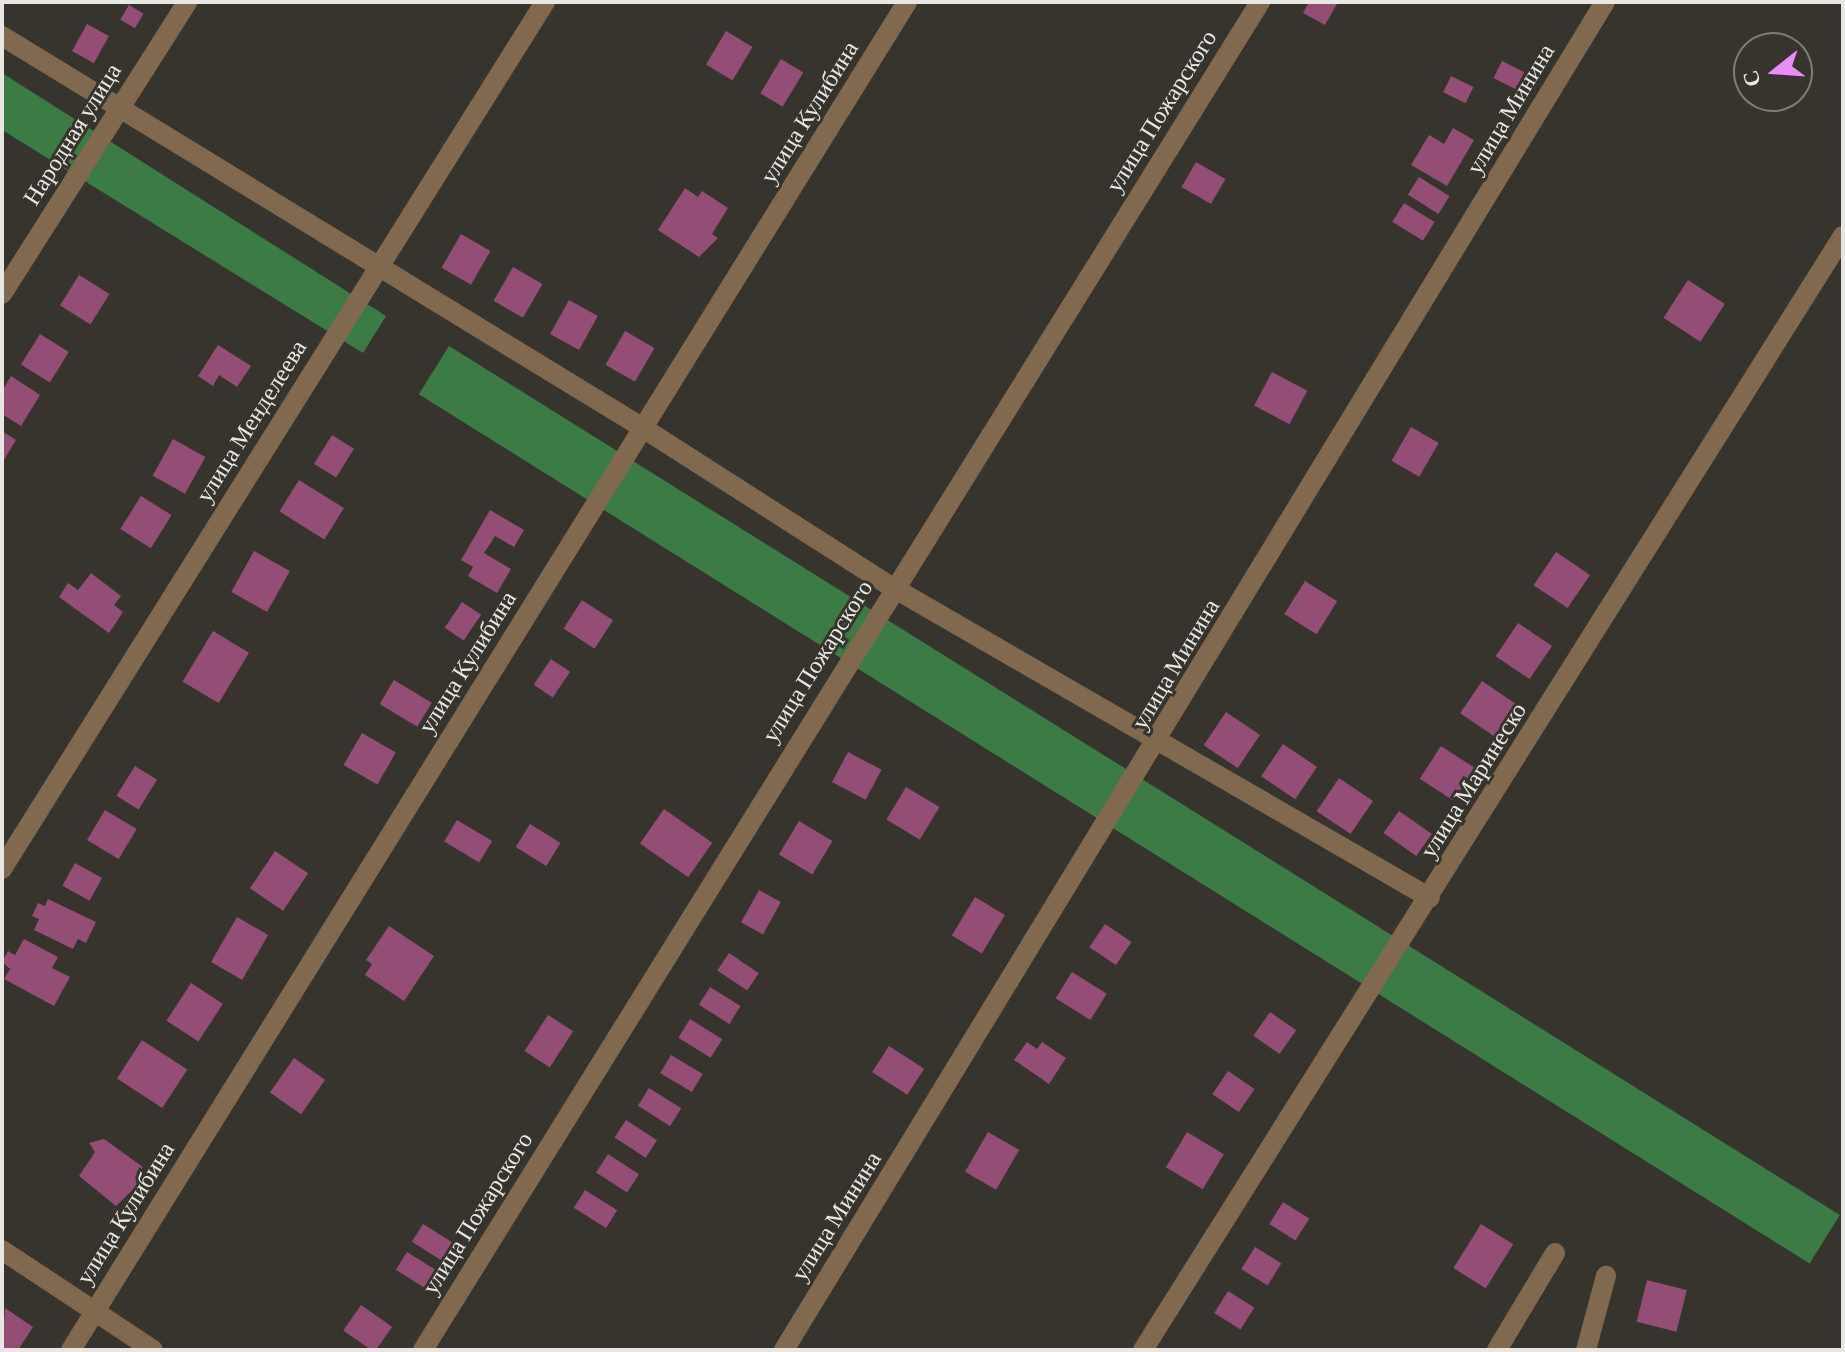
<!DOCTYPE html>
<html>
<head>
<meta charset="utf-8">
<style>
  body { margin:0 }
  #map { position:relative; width:1845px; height:1352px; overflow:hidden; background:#36342d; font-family:"Crimson Pro",serif }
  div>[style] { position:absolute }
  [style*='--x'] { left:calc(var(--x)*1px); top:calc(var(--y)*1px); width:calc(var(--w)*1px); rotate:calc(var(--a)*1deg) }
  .forest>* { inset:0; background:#3b7b46; transform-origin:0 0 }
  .building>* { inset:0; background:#944d74; transform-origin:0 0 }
  .minor>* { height:20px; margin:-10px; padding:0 10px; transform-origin:10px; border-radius:10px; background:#816950 }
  span { translate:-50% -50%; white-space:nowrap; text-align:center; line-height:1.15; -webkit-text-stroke:6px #36342d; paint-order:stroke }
  .street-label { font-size:24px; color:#e9e7e3 }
  .frame { position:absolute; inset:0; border:4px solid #e9e7e3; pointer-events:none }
  .north { position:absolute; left:1733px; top:32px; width:80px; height:80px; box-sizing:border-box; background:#36342d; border:2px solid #7e7c76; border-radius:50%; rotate:253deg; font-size:22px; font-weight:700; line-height:32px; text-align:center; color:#e9e7e3 }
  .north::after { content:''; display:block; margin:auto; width:28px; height:36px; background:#ec8cfb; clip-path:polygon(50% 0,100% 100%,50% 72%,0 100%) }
</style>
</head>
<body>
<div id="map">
  <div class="forest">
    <i style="clip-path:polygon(2px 73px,386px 316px,363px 353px,2px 130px)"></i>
    <i style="left:449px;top:346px;width:1640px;height:57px;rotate:32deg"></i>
  </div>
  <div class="building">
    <i style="clip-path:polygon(1309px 2px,1338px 2px,1325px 25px,1303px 13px)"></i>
    <i style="left:129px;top:5px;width:17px;height:17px;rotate:31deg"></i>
    <i style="left:87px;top:24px;width:25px;height:31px;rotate:29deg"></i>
    <i style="left:726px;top:31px;width:31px;height:39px;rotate:31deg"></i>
    <i style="left:781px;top:59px;width:26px;height:40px;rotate:31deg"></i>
    <i style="left:1502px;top:61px;width:25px;height:19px;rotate:27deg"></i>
    <i style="left:1451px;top:76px;width:25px;height:18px;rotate:26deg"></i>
    <i style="clip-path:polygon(1453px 128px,1474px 140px,1447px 186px,1411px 165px,1429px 135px,1444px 144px)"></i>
    <i style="left:1196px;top:162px;width:34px;height:29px;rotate:30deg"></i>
    <i style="left:1419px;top:177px;width:36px;height:21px;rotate:32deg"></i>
    <i style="clip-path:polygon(685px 188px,698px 197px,702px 191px,728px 208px,712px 234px,718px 238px,699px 257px,658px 230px)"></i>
    <i style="left:1404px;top:203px;width:36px;height:22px;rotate:32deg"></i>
    <i style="left:461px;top:234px;width:34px;height:39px;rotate:30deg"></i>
    <i style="left:513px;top:267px;width:34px;height:39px;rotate:30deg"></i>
    <i style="left:79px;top:275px;width:36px;height:36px;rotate:32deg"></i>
    <i style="left:1688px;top:280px;width:44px;height:45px;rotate:33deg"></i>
    <i style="left:569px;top:300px;width:33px;height:39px;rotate:29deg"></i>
    <i style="left:625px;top:331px;width:34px;height:39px;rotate:30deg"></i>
    <i style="left:40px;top:334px;width:34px;height:36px;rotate:32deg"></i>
    <i style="clip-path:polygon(218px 345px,251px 366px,237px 387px,219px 375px,213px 386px,198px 376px)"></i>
    <i style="left:1272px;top:372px;width:40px;height:38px;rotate:28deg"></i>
    <i style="clip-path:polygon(11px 376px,40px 395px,21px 426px,2px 414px,2px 391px)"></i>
    <i style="left:1411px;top:427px;width:32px;height:39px;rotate:30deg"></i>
    <i style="clip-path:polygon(2px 431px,16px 440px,2px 463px)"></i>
    <i style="left:332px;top:435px;width:26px;height:34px;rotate:32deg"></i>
    <i style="left:173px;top:439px;width:37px;height:42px;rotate:29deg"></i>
    <i style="left:299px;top:480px;width:53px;height:37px;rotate:32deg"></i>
    <i style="left:141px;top:496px;width:36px;height:39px;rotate:32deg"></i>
    <i style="clip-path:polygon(490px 510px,524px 530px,514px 547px,495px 536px,484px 553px,511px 569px,497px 593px,468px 576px,473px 567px,461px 560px)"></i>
    <i style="left:254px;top:551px;width:41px;height:47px;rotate:29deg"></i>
    <i style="left:1556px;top:552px;width:41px;height:40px;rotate:34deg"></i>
    <i style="clip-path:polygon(91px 573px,121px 596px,114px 605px,123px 612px,109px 633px,59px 597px,68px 583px,78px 590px)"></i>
    <i style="left:1305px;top:581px;width:38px;height:39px;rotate:32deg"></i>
    <i style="left:582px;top:600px;width:37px;height:34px;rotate:33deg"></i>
    <i style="left:462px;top:602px;width:23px;height:31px;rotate:34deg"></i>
    <i style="left:1518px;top:623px;width:41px;height:40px;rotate:34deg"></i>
    <i style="left:213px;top:631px;width:42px;height:59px;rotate:31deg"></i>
    <i style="left:551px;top:659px;width:23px;height:31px;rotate:34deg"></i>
    <i style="left:394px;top:680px;width:44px;height:28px;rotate:31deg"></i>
    <i style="left:1482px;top:681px;width:41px;height:39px;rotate:34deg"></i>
    <i style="left:1226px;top:712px;width:41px;height:40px;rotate:34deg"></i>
    <i style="left:362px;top:733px;width:39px;height:37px;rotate:30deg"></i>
    <i style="left:1283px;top:744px;width:41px;height:39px;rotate:34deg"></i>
    <i style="left:1441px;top:746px;width:40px;height:39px;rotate:33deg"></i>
    <i style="left:848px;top:752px;width:38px;height:34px;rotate:28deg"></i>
    <i style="left:135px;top:766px;width:26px;height:35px;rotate:32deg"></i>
    <i style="left:1339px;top:778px;width:41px;height:40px;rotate:34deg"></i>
    <i style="left:906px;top:787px;width:39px;height:38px;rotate:31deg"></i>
    <i style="left:664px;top:809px;width:59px;height:42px;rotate:35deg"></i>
    <i style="left:105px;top:810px;width:37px;height:35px;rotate:31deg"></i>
    <i style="left:1399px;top:811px;width:40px;height:27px;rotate:35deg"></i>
    <i style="left:457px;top:820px;width:41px;height:25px;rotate:31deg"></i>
    <i style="left:799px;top:821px;width:39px;height:39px;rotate:31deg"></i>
    <i style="left:530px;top:824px;width:36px;height:27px;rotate:32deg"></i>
    <i style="left:275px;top:851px;width:40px;height:45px;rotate:34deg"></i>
    <i style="left:75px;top:863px;width:31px;height:26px;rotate:29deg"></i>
    <i style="left:759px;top:890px;width:25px;height:37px;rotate:29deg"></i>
    <i style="left:975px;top:897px;width:35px;height:45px;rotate:31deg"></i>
    <i style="clip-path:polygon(48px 899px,96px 922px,86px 943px,78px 939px,73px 949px,34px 930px,39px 919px,32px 916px,38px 903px,45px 906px)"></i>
    <i style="left:237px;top:917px;width:36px;height:52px;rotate:30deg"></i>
    <i style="left:1105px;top:924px;width:32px;height:28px;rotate:34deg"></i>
    <i style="clip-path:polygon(389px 926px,434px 956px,404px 1001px,365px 975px,372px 964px,366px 960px)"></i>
    <i style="clip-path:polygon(24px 939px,58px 957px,52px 968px,70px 977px,54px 1006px,4px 979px,10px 969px,2px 962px,8px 951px,15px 955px)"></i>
    <i style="left:729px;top:953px;width:36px;height:21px;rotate:34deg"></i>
    <i style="left:1072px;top:972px;width:41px;height:31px;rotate:32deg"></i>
    <i style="left:191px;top:983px;width:38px;height:45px;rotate:33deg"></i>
    <i style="left:710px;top:987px;width:36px;height:21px;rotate:32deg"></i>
    <i style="left:1270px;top:1012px;width:32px;height:29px;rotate:35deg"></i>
    <i style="left:548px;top:1015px;width:30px;height:43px;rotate:33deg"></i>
    <i style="left:690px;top:1019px;width:38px;height:22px;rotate:32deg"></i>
    <i style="left:142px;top:1040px;width:54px;height:46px;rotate:33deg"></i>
    <i style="clip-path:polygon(1027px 1042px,1037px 1049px,1042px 1042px,1066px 1058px,1049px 1084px,1014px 1060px)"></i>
    <i style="left:889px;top:1046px;width:42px;height:31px;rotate:33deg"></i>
    <i style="left:671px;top:1055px;width:37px;height:21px;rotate:31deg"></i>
    <i style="left:294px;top:1058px;width:38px;height:42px;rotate:35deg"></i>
    <i style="left:1228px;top:1071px;width:32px;height:28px;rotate:34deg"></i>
    <i style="left:649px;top:1088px;width:38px;height:21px;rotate:32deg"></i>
    <i style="left:626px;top:1120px;width:37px;height:21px;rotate:33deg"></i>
    <i style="left:988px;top:1132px;width:36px;height:46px;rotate:30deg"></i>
    <i style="left:1187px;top:1132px;width:43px;height:41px;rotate:31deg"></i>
    <i style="clip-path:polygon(104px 1139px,143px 1167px,138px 1174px,145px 1178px,116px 1206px,79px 1176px,95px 1152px,89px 1143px)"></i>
    <i style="left:608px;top:1154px;width:37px;height:22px;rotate:33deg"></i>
    <i style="left:585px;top:1190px;width:38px;height:21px;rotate:32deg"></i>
    <i style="left:1283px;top:1202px;width:31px;height:26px;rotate:32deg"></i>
    <i style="left:423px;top:1224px;width:36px;height:21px;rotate:32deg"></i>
    <i style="left:1481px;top:1224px;width:38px;height:52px;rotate:32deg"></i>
    <i style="left:1255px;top:1247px;width:31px;height:26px;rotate:32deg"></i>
    <i style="left:407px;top:1252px;width:36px;height:21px;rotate:32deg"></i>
    <i style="left:1647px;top:1280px;width:41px;height:43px;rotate:14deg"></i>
    <i style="left:1228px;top:1291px;width:31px;height:26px;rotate:32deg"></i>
    <i style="left:361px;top:1305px;width:38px;height:31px;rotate:35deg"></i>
    <i style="clip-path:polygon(5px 1308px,33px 1327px,18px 1350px,2px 1350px)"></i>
  </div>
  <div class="minor">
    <i style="--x:2;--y:36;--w:751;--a:31.45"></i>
    <i style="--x:643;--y:428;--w:295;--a:32.6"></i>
    <i style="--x:892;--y:587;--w:621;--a:30.03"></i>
    <i style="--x:2;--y:294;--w:346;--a:-57.6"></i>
    <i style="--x:2;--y:869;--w:1023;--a:-57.94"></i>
    <i style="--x:2;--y:1250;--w:181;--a:33.5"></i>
    <i style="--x:71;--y:1350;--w:1586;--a:-58.19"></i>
    <i style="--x:423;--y:1350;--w:1587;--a:-58.16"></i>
    <i style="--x:784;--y:1350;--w:1578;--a:-58.66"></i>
    <i style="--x:1143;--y:1350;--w:1316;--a:-57.86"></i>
    <i style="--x:1497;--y:1350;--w:113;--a:-59.1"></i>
    <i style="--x:1586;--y:1350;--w:77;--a:-74.9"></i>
  </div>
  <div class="street-label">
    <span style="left:1510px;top:109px;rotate:-59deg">улица Минина</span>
    <span style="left:1161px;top:111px;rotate:-58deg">улица Пожарского</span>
    <span style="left:809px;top:112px;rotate:-58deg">улица Кулибина</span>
    <span style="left:72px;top:134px;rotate:-58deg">Народная улица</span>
    <span style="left:251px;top:421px;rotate:-58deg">улица Менделеева</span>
    <span style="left:817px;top:661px;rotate:-58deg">улица Пожарского</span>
    <span style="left:467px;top:662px;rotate:-58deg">улица Кулибина</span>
    <span style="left:1175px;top:664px;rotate:-59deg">улица Минина</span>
    <span style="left:1473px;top:780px;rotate:-58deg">улица Маринеско</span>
    <span style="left:125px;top:1213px;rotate:-58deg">улица Кулибина</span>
    <span style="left:477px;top:1213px;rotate:-58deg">улица Пожарского</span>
    <span style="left:836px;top:1216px;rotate:-58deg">улица Минина</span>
  </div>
  <div class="frame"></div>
  <div class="north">С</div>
</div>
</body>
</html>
